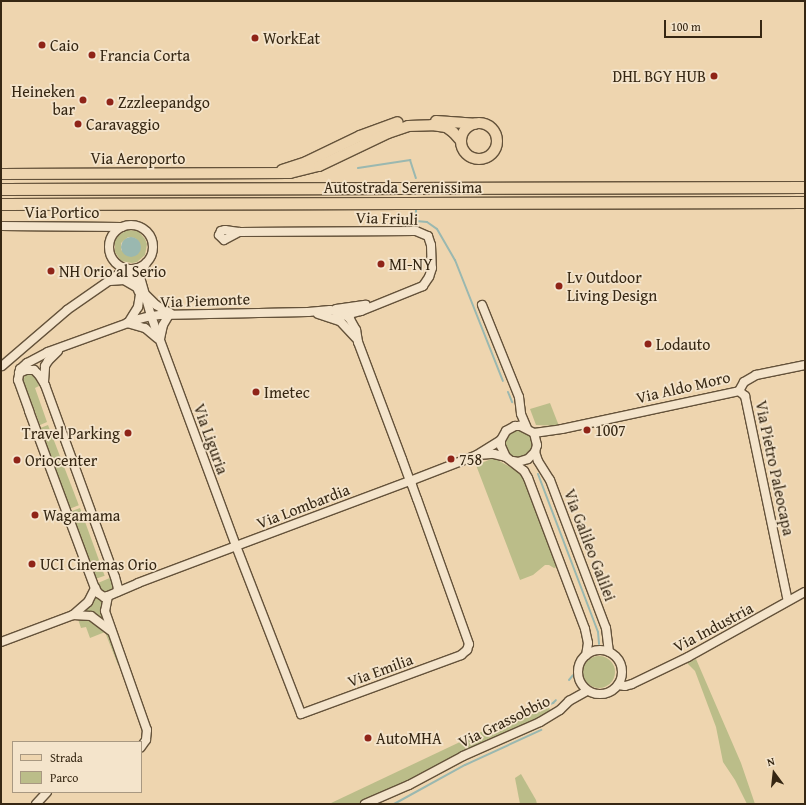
<!DOCTYPE html>
<html>
<head>
<meta charset="utf-8">
<style>
  body { margin:0 }
  #map { position:relative; width:806px; height:805px; overflow:hidden; background:#eed5af; font-family:"Gentium Book Plus",serif }
  div>[style] { position:absolute }
  [style*='--x'] { left:calc(var(--x)*1px); top:calc(var(--y)*1px); width:calc(var(--w)*1px); rotate:calc(var(--a)*1deg) }
  .green>* { inset:0; background:#bbbd89; transform-origin:0 0 }
  .round { border-radius:50% }
  .water>* { inset:0; background:#9ab8b0 }
  .stream>* { height:2px; margin:-1px; padding:0 1px; transform-origin:1px; border-radius:1px; background:#9ab8b0 }
  .roads { filter:drop-shadow(1px 0 #64523a) drop-shadow(-1px 0 #64523a) drop-shadow(0 1px #64523a) drop-shadow(0 -1px #64523a) }
  .minor>* { height:8px; margin:-4px; padding:0 4px; transform-origin:4px; border-radius:4px; background:#f4e4cb }
  .minor>.ring { margin:-4px; padding:0; box-sizing:content-box; background:none; border:8px solid #f4e4cb; border-radius:50% }
  .major>* { height:10px; margin:-5px; padding:0 5px; transform-origin:5px; border-radius:5px; background:#eed5af }
  .major>.ring { margin:-5px; padding:0; box-sizing:content-box; background:none; border:10px solid #eed5af; border-radius:50% }
  .highway>* { height:11px; margin:-5.5px; padding:0 5.5px; transform-origin:5.5px; border-radius:5.5px; background:#eed5af }
  .dots>* { width:11px; height:11px; translate:-50% -50%; box-sizing:border-box; border:2px solid #f4e4cb; border-radius:50% }
  span { translate:-50% -50%; white-space:nowrap; text-align:center; line-height:1.15; -webkit-text-stroke:3.5px #f4e4cb; paint-order:stroke }
  .poi-label { font-size:16px; color:#362713 }
  .left { translate:0 -50%; text-align:left }
  .right { translate:-100% -50%; text-align:right }
  .street-label { font-size:16px; color:#362713 }
  .frame { position:absolute; inset:0; border:2px solid #362713; pointer-events:none }
  .legend { position:absolute; left:12px; top:741px; width:130px; height:52px; box-sizing:border-box; background:#f4e4cb; border:1px solid #a89881; margin:0; padding:5px 7px; list-style:none; font-size:12px; color:#362713 }
  .legend li { display:flex; align-items:center; gap:8px; height:20px }
  .legend b { width:20px; border:1px solid #a89881 }
  .north { position:absolute; left:754px; top:753px; width:40px; height:40px; -webkit-text-stroke:3px #f4e4cb; paint-order:stroke; rotate:345deg; font-size:11px; font-weight:700; line-height:16px; text-align:center; color:#362713 }
  .north::after { content:''; display:block; margin:auto; width:14px; height:18px; background:#362713; clip-path:polygon(50% 0,100% 100%,50% 72%,0 100%) }
  .scale { position:absolute; left:664px; top:20px; width:98px; height:18px; box-sizing:border-box; border:2px solid #362713; border-top:0; padding-left:5px; font-size:12px; line-height:14px; white-space:nowrap; color:#362713; -webkit-text-stroke:3px #f4e4cb; paint-order:stroke }
</style>
</head>
<body>
<div id="map">
  <div class="green">
    <i style="clip-path:polygon(evenodd,127px 230px,138px 231px,145px 239px,147px 244px,145px 255px,137px 262px,132px 263px,121px 261px,115px 252px,115px 241px,118px 236px,127px 230px,128px 237px,135px 238px,139px 242px,139px 251px,134px 256px,131px 256px,121px 250px,121px 243px,128px 237px)"></i>
    <i style="clip-path:polygon(31px 373px,35px 376px,39px 386px,35px 388px,47px 422px,40px 425px,23px 380px,26px 374px)"></i>
    <i style="clip-path:polygon(550px 403px,559px 426px,536px 425px,530px 409px)"></i>
    <i style="left:48px;top:425px;width:86px;height:9px;rotate:69deg"></i>
    <i class="round" style="left:504px;top:429px;width:30px;height:30px"></i>
    <i style="clip-path:polygon(494px 458px,517px 471px,523px 477px,557px 567px,554px 568px,549px 565px,545px 565px,533px 575px,520px 580px,476px 465px)"></i>
    <i style="left:80px;top:508px;width:72px;height:10px;rotate:70deg"></i>
    <i style="clip-path:polygon(112px 577px,114px 587px,113px 590px,105px 592px,100px 590px,98px 583px)"></i>
    <i style="clip-path:polygon(95px 595px,103px 600px,107px 623px,82px 613px)"></i>
    <i style="clip-path:polygon(75px 619px,91px 619px,107px 631px,119px 664px,118px 665px,105px 632px,90px 638px,86px 627px,81px 628px,78px 619px,68px 621px)"></i>
    <i class="round" style="left:583px;top:656px;width:32px;height:32px"></i>
    <i style="clip-path:polygon(696px 659px,741px 763px,755px 804px,747px 804px,735px 780px,723px 762px,716px 727px,695px 671px,687px 663px)"></i>
    <i style="clip-path:polygon(548px 705px,551px 712px,531px 723px,392px 792px,359px 804px,329px 804px,498px 724px)"></i>
    <i style="clip-path:polygon(521px 774px,536px 800px,537px 804px,520px 804px,515px 778px)"></i>
  </div>
  <div class="water">
    <i class="round" style="left:121px;top:237px;width:20px;height:20px"></i>
  </div>
  <div class="stream">
    <i style="--x:358;--y:168;--w:53;--a:-8.7"></i>
    <i style="--x:410;--y:160;--w:19;--a:72"></i>
    <i style="--x:416;--y:215;--w:6;--a:-90"></i>
    <i style="--x:416;--y:221;--w:11;--a:5"></i>
    <i style="--x:427;--y:222;--w:12;--a:35"></i>
    <i style="--x:437;--y:229;--w:36;--a:60"></i>
    <i style="--x:455;--y:260;--w:130;--a:68.4"></i>
    <i style="--x:508;--y:392;--w:11;--a:68"></i>
    <i style="--x:538;--y:474;--w:169;--a:69.2"></i>
    <i style="--x:598;--y:632;--w:12;--a:85"></i>
    <i style="--x:569;--y:680;--w:6;--a:-51"></i>
    <i style="--x:497;--y:726;--w:61;--a:-22.3"></i>
    <i style="--x:553;--y:703;--w:4;--a:-45"></i>
    <i style="--x:394;--y:804;--w:81;--a:-28.8"></i>
    <i style="--x:465;--y:765;--w:84;--a:-24.7"></i>
  </div>
  <div class="roads">
    <div class="minor">
      <i class="ring" style="left:109px;top:225px;width:36px;height:36px"></i>
      <i style="--x:1;--y:226;--w:121;--a:0.5"></i>
      <i style="--x:225;--y:230;--w:14;--a:8"></i>
      <i style="--x:239;--y:232;--w:17;--a:152"></i>
      <i style="--x:224;--y:240;--w:7;--a:-135"></i>
      <i style="--x:219;--y:235;--w:4;--a:-63"></i>
      <i style="--x:221;--y:231;--w:4;--a:-14"></i>
      <i style="--x:239;--y:232;--w:177;--a:-0.3"></i>
      <i style="--x:416;--y:231;--w:13;--a:23"></i>
      <i style="--x:428;--y:236;--w:9;--a:72"></i>
      <i style="--x:431;--y:245;--w:23;--a:88"></i>
      <i style="--x:432;--y:268;--w:9;--a:108"></i>
      <i style="--x:429;--y:277;--w:11;--a:124"></i>
      <i style="--x:423;--y:286;--w:67;--a:158"></i>
      <i style="--x:361;--y:311;--w:27;--a:165"></i>
      <i style="--x:146;--y:263;--w:15;--a:113"></i>
      <i style="--x:140;--y:277;--w:41;--a:74.2"></i>
      <i style="--x:151;--y:316;--w:245;--a:69.7"></i>
      <i style="--x:236;--y:546;--w:180;--a:68.8"></i>
      <i style="--x:301;--y:714;--w:171;--a:-20.2"></i>
      <i style="--x:461;--y:655;--w:8;--a:-40"></i>
      <i style="--x:467;--y:650;--w:6;--a:-72"></i>
      <i style="--x:469;--y:644;--w:154;--a:-109.7"></i>
      <i style="--x:417;--y:499;--w:15;--a:-110"></i>
      <i style="--x:412;--y:485;--w:4;--a:-117"></i>
      <i style="--x:410;--y:481;--w:23;--a:-110"></i>
      <i style="--x:402;--y:459;--w:125;--a:-110.6"></i>
      <i style="--x:358;--y:342;--w:12;--a:-99"></i>
      <i style="--x:356;--y:330;--w:13;--a:-119"></i>
      <i style="--x:350;--y:319;--w:9;--a:-139"></i>
      <i style="--x:343;--y:313;--w:13;--a:-167"></i>
      <i style="--x:330;--y:310;--w:22;--a:175"></i>
      <i style="--x:308;--y:312;--w:148;--a:178.8"></i>
      <i style="--x:160;--y:315;--w:9;--a:174"></i>
      <i style="--x:151;--y:316;--w:12;--a:166"></i>
      <i style="--x:139;--y:319;--w:97;--a:160.1"></i>
      <i style="--x:48;--y:352;--w:24;--a:152"></i>
      <i style="--x:27;--y:363;--w:9;--a:139"></i>
      <i style="--x:20;--y:369;--w:11;--a:100"></i>
      <i style="--x:18;--y:380;--w:33;--a:70"></i>
      <i style="--x:29;--y:411;--w:189;--a:69.6"></i>
      <i style="--x:95;--y:588;--w:6;--a:59"></i>
      <i style="--x:98;--y:593;--w:7;--a:34"></i>
      <i style="--x:104;--y:597;--w:4;--a:-14"></i>
      <i style="--x:108;--y:596;--w:33;--a:-23"></i>
      <i style="--x:138;--y:583;--w:105;--a:-20.7"></i>
      <i style="--x:236;--y:546;--w:186;--a:-20.5"></i>
      <i style="--x:410;--y:481;--w:72;--a:-21.2"></i>
      <i style="--x:477;--y:455;--w:28;--a:-32"></i>
      <i style="--x:126;--y:269;--w:8;--a:45"></i>
      <i style="--x:132;--y:275;--w:18;--a:68"></i>
      <i style="--x:110;--y:281;--w:14;--a:-4"></i>
      <i style="--x:124;--y:280;--w:14;--a:30"></i>
      <i style="--x:146;--y:295;--w:14;--a:45"></i>
      <i style="--x:156;--y:305;--w:16;--a:30"></i>
      <i style="--x:482;--y:305;--w:99;--a:68.1"></i>
      <i style="--x:519;--y:397;--w:17;--a:83"></i>
      <i style="--x:521;--y:414;--w:15;--a:67"></i>
      <i style="--x:336;--y:309;--w:30;--a:-8"></i>
      <i style="--x:318;--y:314;--w:23;--a:18"></i>
      <i style="--x:340;--y:321;--w:23;--a:47"></i>
      <i style="--x:127;--y:323;--w:19;--a:16"></i>
      <i style="--x:145;--y:328;--w:16;--a:40"></i>
      <i style="--x:128;--y:323;--w:19;--a:-58"></i>
      <i style="--x:138;--y:307;--w:12;--a:-81"></i>
      <i style="--x:160;--y:339;--w:14;--a:-78"></i>
      <i style="--x:163;--y:325;--w:14;--a:-60"></i>
      <i style="--x:2;--y:366;--w:86;--a:-40.7"></i>
      <i style="--x:67;--y:310;--w:72;--a:-34.8"></i>
      <i style="--x:19;--y:373;--w:8;--a:-23"></i>
      <i style="--x:26;--y:370;--w:8;--a:0"></i>
      <i style="--x:34;--y:370;--w:7;--a:45"></i>
      <i style="--x:39;--y:375;--w:12;--a:59"></i>
      <i style="--x:45;--y:385;--w:204;--a:70"></i>
      <i style="--x:115;--y:577;--w:11;--a:75"></i>
      <i style="--x:118;--y:588;--w:4;--a:104"></i>
      <i style="--x:44;--y:382;--w:16;--a:-86"></i>
      <i style="--x:45;--y:366;--w:6;--a:-59"></i>
      <i style="--x:48;--y:361;--w:14;--a:-45"></i>
      <i style="--x:739;--y:391;--w:8;--a:40"></i>
      <i style="--x:745;--y:396;--w:209;--a:78.2"></i>
      <i style="--x:739;--y:391;--w:10;--a:-61"></i>
      <i style="--x:744;--y:382;--w:14;--a:-30"></i>
      <i style="--x:756;--y:375;--w:50;--a:-11.5"></i>
      <i style="--x:534;--y:433;--w:28;--a:-8"></i>
      <i style="--x:562;--y:429;--w:181;--a:-12.1"></i>
      <i style="--x:535;--y:452;--w:9;--a:72"></i>
      <i style="--x:538;--y:461;--w:22;--a:58"></i>
      <i style="--x:550;--y:480;--w:158;--a:69.3"></i>
      <i style="--x:606;--y:628;--w:24;--a:83"></i>
      <i style="--x:478;--y:455;--w:16;--a:-4"></i>
      <i style="--x:494;--y:454;--w:12;--a:14"></i>
      <i style="--x:513;--y:461;--w:5;--a:11"></i>
      <i style="--x:518;--y:462;--w:10;--a:-17"></i>
      <i style="--x:528;--y:459;--w:10;--a:-45"></i>
      <i style="--x:535;--y:452;--w:7;--a:-74"></i>
      <i style="--x:537;--y:445;--w:12;--a:-104"></i>
      <i style="--x:534;--y:433;--w:16;--a:-153"></i>
      <i style="--x:520;--y:426;--w:5;--a:180"></i>
      <i style="--x:515;--y:426;--w:10;--a:151"></i>
      <i style="--x:506;--y:431;--w:10;--a:119"></i>
      <i style="--x:501;--y:440;--w:6;--a:90"></i>
      <i style="--x:501;--y:446;--w:12;--a:66"></i>
      <i style="--x:506;--y:457;--w:23;--a:38"></i>
      <i style="--x:524;--y:471;--w:8;--a:60"></i>
      <i style="--x:528;--y:478;--w:161;--a:69.3"></i>
      <i style="--x:585;--y:629;--w:14;--a:78"></i>
      <i style="--x:588;--y:643;--w:12;--a:99"></i>
      <i style="--x:108;--y:596;--w:15;--a:101"></i>
      <i style="--x:105;--y:611;--w:126;--a:70.6"></i>
      <i style="--x:147;--y:730;--w:10;--a:96"></i>
      <i style="--x:146;--y:740;--w:9;--a:126"></i>
      <i style="--x:73;--y:615;--w:18;--a:3"></i>
      <i style="--x:91;--y:616;--w:25;--a:37"></i>
      <i style="--x:1;--y:642;--w:77;--a:-20.6"></i>
      <i style="--x:73;--y:615;--w:20;--a:-41"></i>
      <i style="--x:88;--y:602;--w:16;--a:-63"></i>
      <i class="ring" style="left:578px;top:650px;width:36px;height:36px"></i>
      <i style="--x:618;--y:685;--w:7;--a:8"></i>
      <i style="--x:625;--y:686;--w:7;--a:-16"></i>
      <i style="--x:632;--y:684;--w:62;--a:-25.7"></i>
      <i style="--x:688;--y:657;--w:134;--a:-29.1"></i>
      <i style="--x:36;--y:804;--w:16;--a:-47"></i>
      <i style="--x:365;--y:804;--w:48;--a:-23.4"></i>
      <i style="--x:409;--y:785;--w:61;--a:-28.2"></i>
      <i style="--x:463;--y:756;--w:84;--a:-23.8"></i>
      <i style="--x:540;--y:722;--w:23;--a:-31"></i>
      <i style="--x:560;--y:710;--w:13;--a:-45"></i>
      <i style="--x:569;--y:701;--w:21;--a:-29"></i>
    </div>
    <div class="major">
      <i style="--x:436;--y:121;--w:39;--a:4"></i>
      <i class="ring" style="left:461px;top:123px;width:26px;height:26px"></i>
      <i style="--x:282;--y:170;--w:25;--a:-18"></i>
      <i style="--x:306;--y:162;--w:60;--a:-25.7"></i>
      <i style="--x:360;--y:136;--w:40;--a:-20.2"></i>
      <i style="--x:1;--y:174;--w:289;--a:-0.2"></i>
      <i style="--x:290;--y:173;--w:30;--a:-14"></i>
      <i style="--x:319;--y:166;--w:76;--a:-25.6"></i>
      <i style="--x:388;--y:133;--w:21;--a:-19"></i>
      <i style="--x:408;--y:126;--w:24;--a:-2"></i>
      <i style="--x:432;--y:125;--w:14;--a:8"></i>
      <i style="--x:446;--y:127;--w:9;--a:36"></i>
      <i style="--x:453;--y:132;--w:12;--a:48"></i>
    </div>
    <div class="highway">
      <i style="--x:1;--y:189;--w:804;--a:-0.14"></i>
      <i style="--x:1;--y:204;--w:804;--a:-0.14"></i>
    </div>
  </div>
  <div class="dots">
    <i style="left:255px;top:38px;background:#8f2418"></i>
    <i style="left:42px;top:45px;background:#8f2418"></i>
    <i style="left:92px;top:55px;background:#8f2418"></i>
    <i style="left:714px;top:76px;background:#8f2418"></i>
    <i style="left:83px;top:100px;background:#8f2418"></i>
    <i style="left:110px;top:102px;background:#8f2418"></i>
    <i style="left:78px;top:124px;background:#8f2418"></i>
    <i style="left:381px;top:264px;background:#8f2418"></i>
    <i style="left:51px;top:271px;background:#8f2418"></i>
    <i style="left:559px;top:286px;background:#8f2418"></i>
    <i style="left:648px;top:344px;background:#8f2418"></i>
    <i style="left:256px;top:392px;background:#8f2418"></i>
    <i style="left:587px;top:430px;background:#8f2418"></i>
    <i style="left:128px;top:433px;background:#8f2418"></i>
    <i style="left:451px;top:459px;background:#8f2418"></i>
    <i style="left:17px;top:460px;background:#8f2418"></i>
    <i style="left:35px;top:515px;background:#8f2418"></i>
    <i style="left:32px;top:564px;background:#8f2418"></i>
    <i style="left:368px;top:738px;background:#8f2418"></i>
  </div>
  <div class="poi-label">
    <span class="left" style="left:263px;top:38px">WorkEat</span>
    <span class="left" style="left:50px;top:45px">Caio</span>
    <span class="left" style="left:100px;top:55px">Francia Corta</span>
    <span class="right" style="left:706px;top:76px">DHL BGY HUB</span>
    <span class="right" style="left:75px;top:100px">Heineken<br>bar</span>
    <span class="left" style="left:118px;top:102px">Zzzleepandgo</span>
    <span class="left" style="left:86px;top:124px">Caravaggio</span>
    <span class="left" style="left:389px;top:264px">MI-NY</span>
    <span class="left" style="left:59px;top:271px">NH Orio al Serio</span>
    <span class="left" style="left:567px;top:286px">Lv Outdoor<br>Living Design</span>
    <span class="left" style="left:656px;top:344px">Lodauto</span>
    <span class="left" style="left:264px;top:392px">Imetec</span>
    <span class="left" style="left:595px;top:430px">1007</span>
    <span class="right" style="left:120px;top:433px">Travel Parking</span>
    <span class="left" style="left:459px;top:459px">758</span>
    <span class="left" style="left:25px;top:460px">Oriocenter</span>
    <span class="left" style="left:43px;top:515px">Wagamama</span>
    <span class="left" style="left:40px;top:564px">UCI Cinemas Orio</span>
    <span class="left" style="left:376px;top:738px">AutoMHA</span>
  </div>
  <div class="street-label">
    <span style="left:138px;top:158px">Via Aeroporto</span>
    <span style="left:403px;top:187px">Autostrada Serenissima</span>
    <span style="left:62px;top:212px">Via Portico</span>
    <span style="left:387px;top:218px;rotate:2deg">Via Friuli</span>
    <span style="left:205px;top:300px;rotate:-2deg">Via Piemonte</span>
    <span style="left:683px;top:387px;rotate:-13deg">Via Aldo Moro</span>
    <span style="left:211px;top:439px;rotate:70deg">Via Liguria</span>
    <span style="left:775px;top:468px;rotate:78deg">Via Pietro Paleocapa</span>
    <span style="left:303px;top:506px;rotate:-21deg">Via Lombardia</span>
    <span style="left:590px;top:545px;rotate:69deg">Via Galileo Galilei</span>
    <span style="left:713px;top:627px;rotate:-28deg">Via Industria</span>
    <span style="left:380px;top:670px;rotate:-20deg">Via Emilia</span>
    <span style="left:504px;top:721px;rotate:-26deg">Via Grassobbio</span>
  </div>
  <div class="frame"></div>
  <ul class="legend">
  <li><b style="height:5px;background:#eed5af"></b>Strada</li>
  <li><b style="height:11px;background:#bbbd89"></b>Parco</li>
  </ul>
  <div class="north">N</div>
  <div class="scale">100 m</div>
</div>
</body>
</html>
